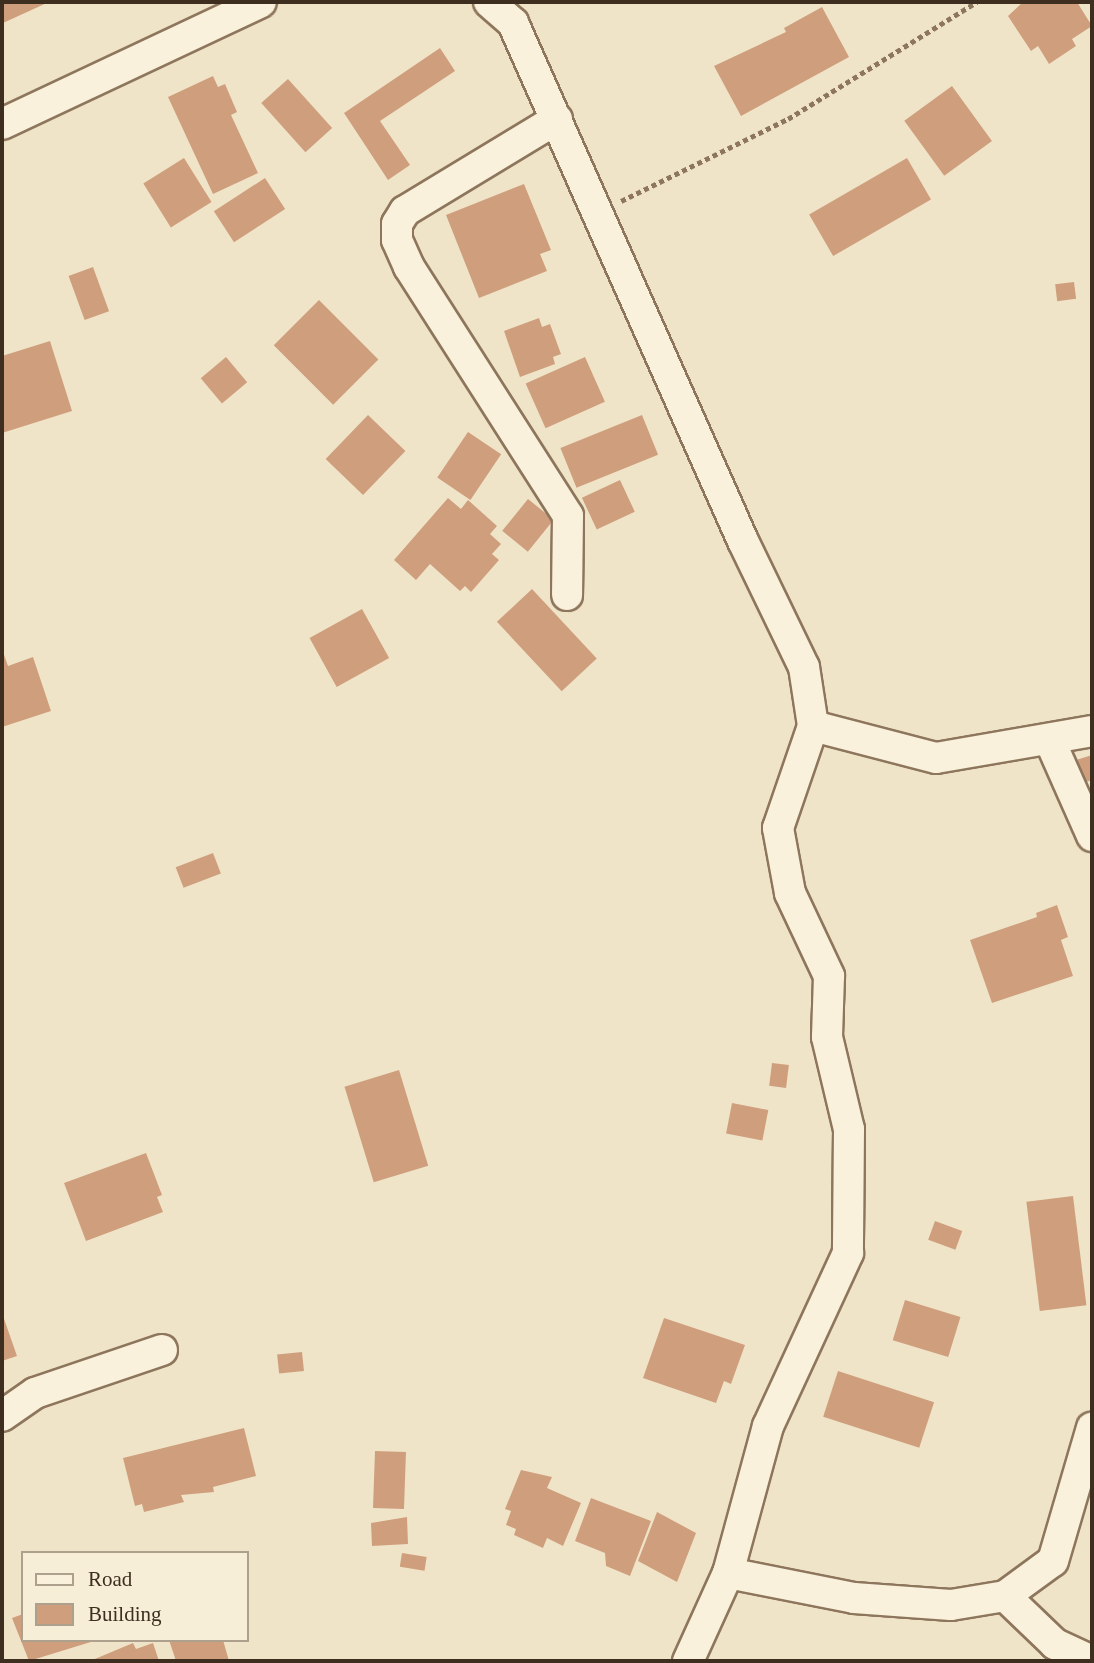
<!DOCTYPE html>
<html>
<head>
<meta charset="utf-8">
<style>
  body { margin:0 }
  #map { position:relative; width:1094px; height:1663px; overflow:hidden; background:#f0e4c8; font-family:Georgia,serif }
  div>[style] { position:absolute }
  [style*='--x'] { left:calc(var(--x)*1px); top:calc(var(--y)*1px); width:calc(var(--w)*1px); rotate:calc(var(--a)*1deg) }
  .building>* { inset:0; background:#cf9f7d; transform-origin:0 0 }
  .path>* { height:4.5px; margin-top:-2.25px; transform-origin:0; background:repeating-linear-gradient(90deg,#8d765c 0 5px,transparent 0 8.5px) }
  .roads { filter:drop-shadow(2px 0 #8d765c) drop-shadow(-2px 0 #8d765c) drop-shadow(0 2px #8d765c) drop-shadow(0 -2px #8d765c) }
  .minor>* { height:30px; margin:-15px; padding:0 15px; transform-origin:15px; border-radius:15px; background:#faf1dc }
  span { translate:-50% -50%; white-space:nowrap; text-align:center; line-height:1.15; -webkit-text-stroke:6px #f7eed8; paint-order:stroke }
  .frame { position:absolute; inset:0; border:4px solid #3d2e20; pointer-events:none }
  .legend { position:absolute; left:21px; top:1551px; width:228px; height:91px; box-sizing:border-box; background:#f7eed8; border:2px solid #ada18e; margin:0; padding:9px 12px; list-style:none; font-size:21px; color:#3d2e20 }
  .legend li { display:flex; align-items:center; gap:14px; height:35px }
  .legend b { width:35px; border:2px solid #ada18e }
</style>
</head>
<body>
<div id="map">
  <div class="building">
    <i style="clip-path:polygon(2px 2px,49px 2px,3px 23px)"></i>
    <i style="clip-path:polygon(1023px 2px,1077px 2px,1092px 26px,1072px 39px,1076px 46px,1049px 64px,1038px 46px,1031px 51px,1008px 16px)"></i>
    <i style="clip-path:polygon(822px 7px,849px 57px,741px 116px,714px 66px,786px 32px,784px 28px)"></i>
    <i style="clip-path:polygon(440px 48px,455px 71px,380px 121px,410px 165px,388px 180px,344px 113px)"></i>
    <i style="clip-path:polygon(213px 76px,218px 87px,225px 84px,237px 112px,231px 115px,258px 173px,213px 194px,168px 97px)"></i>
    <i style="left:288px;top:79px;width:66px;height:36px;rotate:48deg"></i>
    <i style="left:952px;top:86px;width:68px;height:59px;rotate:54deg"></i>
    <i style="left:184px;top:158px;width:52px;height:48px;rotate:58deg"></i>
    <i style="left:907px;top:158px;width:48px;height:113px;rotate:60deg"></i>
    <i style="left:265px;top:178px;width:37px;height:61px;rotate:57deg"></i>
    <i style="clip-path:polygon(524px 184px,551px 250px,540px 254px,547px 271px,479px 298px,446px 215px)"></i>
    <i style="left:93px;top:267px;width:47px;height:26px;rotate:70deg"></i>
    <i style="left:1074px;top:282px;width:17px;height:19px;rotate:83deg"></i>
    <i style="left:319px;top:300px;width:84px;height:64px;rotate:45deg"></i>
    <i style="clip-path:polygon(539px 318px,542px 327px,550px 324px,561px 354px,553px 357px,555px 364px,520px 377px,504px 331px)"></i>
    <i style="clip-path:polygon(50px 341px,72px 411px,2px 433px,2px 356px)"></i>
    <i style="left:226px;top:357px;width:33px;height:33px;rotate:50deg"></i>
    <i style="left:585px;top:357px;width:49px;height:65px;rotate:66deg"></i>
    <i style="left:368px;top:415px;width:52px;height:61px;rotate:44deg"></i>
    <i style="left:642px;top:415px;width:43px;height:88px;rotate:68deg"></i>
    <i style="left:468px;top:432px;width:40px;height:55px;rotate:34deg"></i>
    <i style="left:620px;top:480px;width:35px;height:42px;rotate:65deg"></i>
    <i style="clip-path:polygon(448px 498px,461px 509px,468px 500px,497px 526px,490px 534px,501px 544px,492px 554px,499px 560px,471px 592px,465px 586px,460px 591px,430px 564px,416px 580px,394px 560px)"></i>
    <i style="left:528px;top:499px;width:33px;height:41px;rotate:39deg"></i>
    <i style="left:532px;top:589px;width:95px;height:48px;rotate:47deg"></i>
    <i style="left:362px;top:609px;width:56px;height:60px;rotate:61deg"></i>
    <i style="clip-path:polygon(2px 649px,8px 666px,33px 657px,51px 711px,2px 727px)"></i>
    <i style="clip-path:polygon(1092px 755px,1092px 780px,1080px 784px,1073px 761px)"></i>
    <i style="left:213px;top:853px;width:22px;height:40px;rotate:69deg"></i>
    <i style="clip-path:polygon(1057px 905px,1068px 937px,1061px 940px,1073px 976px,992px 1003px,970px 940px,1037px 917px,1036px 913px)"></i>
    <i style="left:772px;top:1063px;width:17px;height:23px;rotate:7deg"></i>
    <i style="left:399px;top:1070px;width:100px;height:57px;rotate:73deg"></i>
    <i style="left:732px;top:1103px;width:37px;height:31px;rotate:11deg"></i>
    <i style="clip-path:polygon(146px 1153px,162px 1195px,157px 1197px,163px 1212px,86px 1241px,64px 1183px)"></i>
    <i style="left:1073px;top:1196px;width:110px;height:47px;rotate:83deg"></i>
    <i style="left:935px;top:1221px;width:29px;height:20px;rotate:20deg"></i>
    <i style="left:905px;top:1300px;width:58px;height:42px;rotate:17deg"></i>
    <i style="clip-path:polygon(2px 1313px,17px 1356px,2px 1361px)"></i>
    <i style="clip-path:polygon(664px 1318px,745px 1345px,731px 1384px,724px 1381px,716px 1403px,643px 1378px)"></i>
    <i style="left:302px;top:1352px;width:19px;height:25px;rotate:84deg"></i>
    <i style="left:838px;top:1371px;width:101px;height:48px;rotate:18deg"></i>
    <i style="clip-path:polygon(244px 1428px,256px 1476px,213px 1487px,214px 1492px,181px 1495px,184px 1502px,144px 1512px,142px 1504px,135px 1506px,123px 1458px)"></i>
    <i style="left:375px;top:1451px;width:31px;height:57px;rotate:2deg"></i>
    <i style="clip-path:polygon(521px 1470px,552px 1477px,547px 1488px,581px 1503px,563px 1546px,547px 1538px,543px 1548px,514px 1535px,516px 1529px,506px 1525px,511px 1511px,505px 1509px)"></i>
    <i style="clip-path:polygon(591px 1498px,651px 1521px,630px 1576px,606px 1566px,605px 1553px,575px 1541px)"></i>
    <i style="clip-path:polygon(657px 1512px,696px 1533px,677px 1582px,638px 1561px)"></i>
    <i style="clip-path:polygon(407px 1517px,408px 1544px,372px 1546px,371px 1523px)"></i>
    <i style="left:402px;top:1553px;width:25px;height:14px;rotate:9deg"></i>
    <i style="clip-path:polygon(23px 1614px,23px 1640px,94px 1641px,29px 1661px,12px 1618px)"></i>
    <i style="clip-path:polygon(169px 1640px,223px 1640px,229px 1661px,176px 1661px)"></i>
    <i style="clip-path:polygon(133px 1643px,136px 1649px,153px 1643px,159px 1661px,90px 1661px)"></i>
  </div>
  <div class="path">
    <i style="--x:621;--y:201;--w:186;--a:-26.2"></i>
    <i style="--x:788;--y:119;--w:222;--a:-31.8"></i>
  </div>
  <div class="roads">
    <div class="minor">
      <i style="--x:489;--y:2;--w:32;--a:41"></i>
      <i style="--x:513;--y:23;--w:567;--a:66.06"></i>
      <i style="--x:743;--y:541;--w:140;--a:64.2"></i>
      <i style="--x:804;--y:667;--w:60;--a:81.3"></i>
      <i style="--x:813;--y:726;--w:108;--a:108.9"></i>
      <i style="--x:778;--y:828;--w:66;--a:79.5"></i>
      <i style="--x:790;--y:893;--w:92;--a:64.8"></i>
      <i style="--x:829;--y:976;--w:61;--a:91.9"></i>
      <i style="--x:827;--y:1037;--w:95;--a:76.6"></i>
      <i style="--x:849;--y:1129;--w:124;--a:90.5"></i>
      <i style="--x:848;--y:1253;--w:191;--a:114.8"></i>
      <i style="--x:768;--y:1426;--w:152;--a:105.2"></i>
      <i style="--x:728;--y:1573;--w:97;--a:114.4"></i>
      <i style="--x:557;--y:119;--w:178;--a:148.8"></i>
      <i style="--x:405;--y:211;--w:15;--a:122"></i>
      <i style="--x:397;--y:224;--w:16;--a:90"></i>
      <i style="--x:397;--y:240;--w:30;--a:66"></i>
      <i style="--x:409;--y:267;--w:295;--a:57.4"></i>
      <i style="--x:568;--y:516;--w:79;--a:90.7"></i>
      <i style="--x:2;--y:124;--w:286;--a:-25.2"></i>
      <i style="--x:813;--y:726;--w:127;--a:14.6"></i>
      <i style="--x:936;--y:758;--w:158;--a:-9.8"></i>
      <i style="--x:1050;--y:741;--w:104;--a:66.1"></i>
      <i style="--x:2;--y:1416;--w:40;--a:-34.9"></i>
      <i style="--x:35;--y:1393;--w:134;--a:-18.7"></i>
      <i style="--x:728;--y:1573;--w:128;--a:11.2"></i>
      <i style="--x:854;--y:1598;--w:97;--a:4.1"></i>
      <i style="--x:951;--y:1605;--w:55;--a:-9.5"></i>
      <i style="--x:1005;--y:1596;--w:59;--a:-36.1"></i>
      <i style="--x:1053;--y:1561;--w:139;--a:-73.7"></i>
      <i style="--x:1005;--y:1596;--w:69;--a:43.8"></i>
      <i style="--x:1055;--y:1644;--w:41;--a:24.7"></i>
    </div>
  </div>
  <div class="frame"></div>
  <ul class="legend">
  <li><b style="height:9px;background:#faf1dc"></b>Road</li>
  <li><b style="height:19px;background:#cf9f7d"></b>Building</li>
  </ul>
</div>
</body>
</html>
